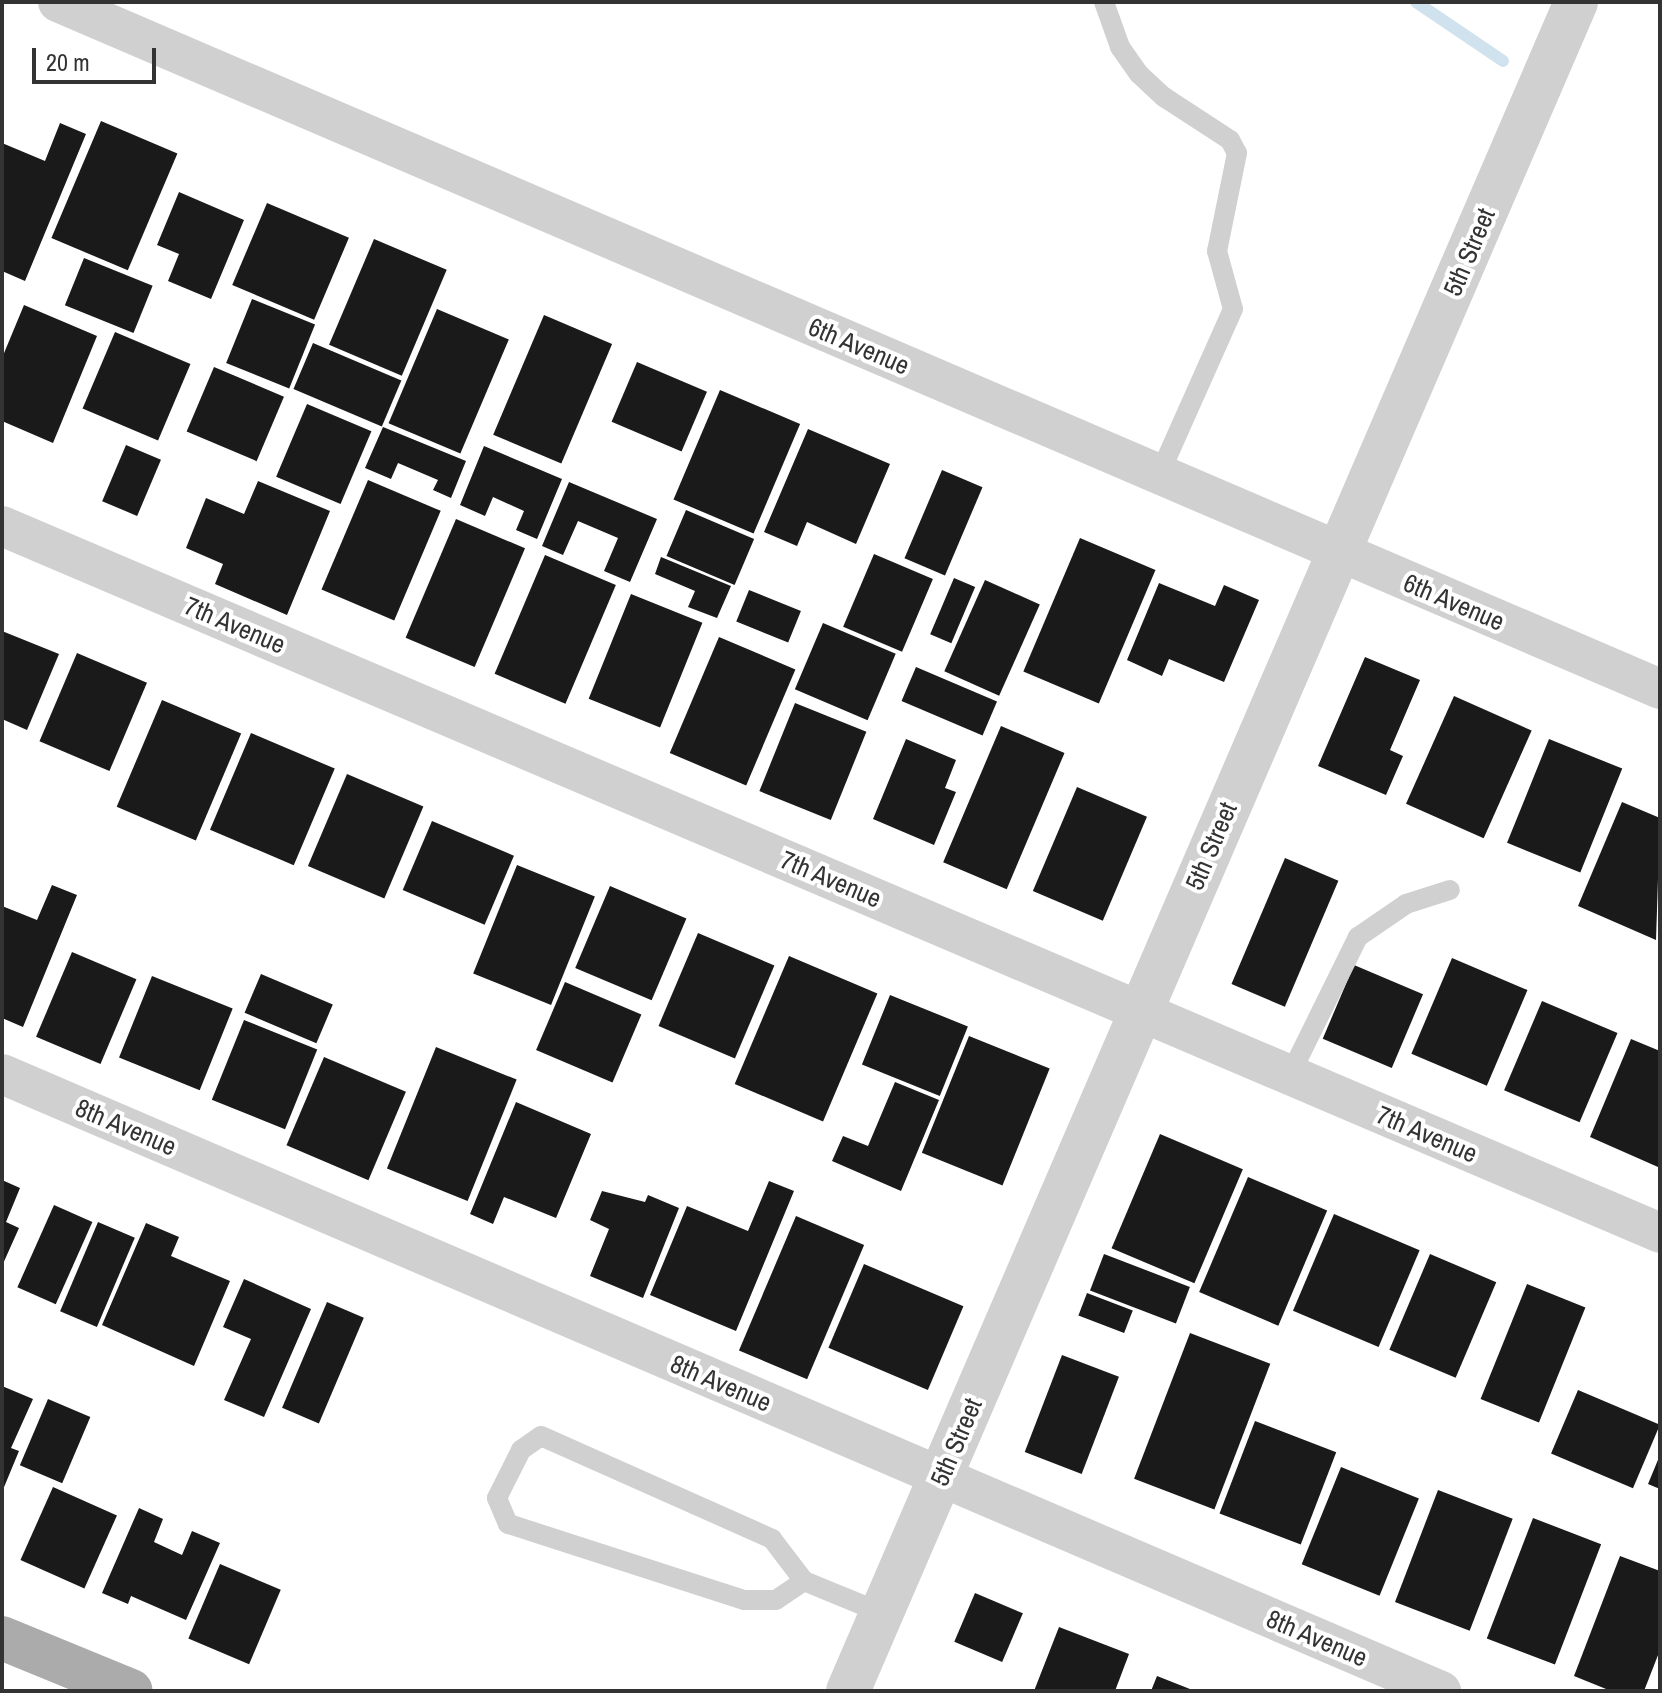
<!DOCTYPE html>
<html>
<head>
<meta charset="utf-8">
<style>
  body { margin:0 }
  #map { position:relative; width:1662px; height:1693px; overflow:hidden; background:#fff; font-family:"Archivo Narrow",sans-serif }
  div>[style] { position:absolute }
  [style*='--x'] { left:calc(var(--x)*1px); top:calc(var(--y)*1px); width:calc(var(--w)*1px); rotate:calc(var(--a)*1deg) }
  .stream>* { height:12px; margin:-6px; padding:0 6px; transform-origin:6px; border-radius:6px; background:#cfe2ee }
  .building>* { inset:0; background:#1a1a1a; transform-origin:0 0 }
  .service>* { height:20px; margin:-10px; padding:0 10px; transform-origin:10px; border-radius:10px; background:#d0d0d0 }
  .minor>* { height:40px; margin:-20px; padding:0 20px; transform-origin:20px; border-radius:20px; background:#d0d0d0 }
  .tertiary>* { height:44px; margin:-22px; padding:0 22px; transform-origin:22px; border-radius:22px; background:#d0d0d0 }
  .primary>* { height:44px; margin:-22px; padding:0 22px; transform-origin:22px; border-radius:22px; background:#ababab }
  span { translate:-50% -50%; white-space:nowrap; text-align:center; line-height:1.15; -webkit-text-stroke:8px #fff; paint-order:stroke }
  .street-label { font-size:26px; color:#333 }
  .frame { position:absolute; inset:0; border:4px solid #333; pointer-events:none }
  .scale { position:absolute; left:32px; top:48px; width:124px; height:36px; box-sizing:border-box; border:4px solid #333; border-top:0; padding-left:10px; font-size:24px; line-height:28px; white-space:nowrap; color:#333; -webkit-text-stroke:6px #fff; paint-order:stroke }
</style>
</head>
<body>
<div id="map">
  <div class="stream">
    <i style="--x:1416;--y:2;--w:105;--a:34.1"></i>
  </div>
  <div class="building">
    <i style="left:101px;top:121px;width:83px;height:127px;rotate:23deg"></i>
    <i style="clip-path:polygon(60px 123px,86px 134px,25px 281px,2px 271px,2px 143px,45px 161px)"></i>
    <i style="clip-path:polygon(179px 192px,244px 220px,211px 299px,168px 281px,179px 254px,157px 245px)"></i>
    <i style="left:267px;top:203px;width:89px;height:89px;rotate:23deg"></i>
    <i style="left:374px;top:239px;width:79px;height:115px;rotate:23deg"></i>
    <i style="left:84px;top:258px;width:74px;height:51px;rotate:22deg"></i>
    <i style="left:252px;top:299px;width:68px;height:69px;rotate:22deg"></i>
    <i style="clip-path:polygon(24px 305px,97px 336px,53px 443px,2px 421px,2px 358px)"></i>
    <i style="left:437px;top:309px;width:78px;height:124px;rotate:23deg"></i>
    <i style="left:544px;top:315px;width:74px;height:130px;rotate:23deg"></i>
    <i style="left:115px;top:332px;width:82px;height:83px;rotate:23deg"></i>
    <i style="left:313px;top:343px;width:96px;height:50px;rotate:23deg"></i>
    <i style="left:637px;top:362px;width:76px;height:65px;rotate:23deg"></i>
    <i style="left:214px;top:367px;width:76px;height:70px;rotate:23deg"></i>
    <i style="left:720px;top:390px;width:87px;height:119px;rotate:23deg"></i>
    <i style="left:307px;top:404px;width:70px;height:79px;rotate:23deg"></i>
    <i style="clip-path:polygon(383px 427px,466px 461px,451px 498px,433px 490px,438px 480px,398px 463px,391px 479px,365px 468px)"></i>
    <i style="clip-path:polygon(808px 429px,890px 464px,856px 544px,807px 522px,797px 546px,764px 532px)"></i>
    <i style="left:126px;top:445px;width:38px;height:61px;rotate:23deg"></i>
    <i style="clip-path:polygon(484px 446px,562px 479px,537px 539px,516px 530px,524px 511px,493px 497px,485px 516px,460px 505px)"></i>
    <i style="left:942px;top:470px;width:44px;height:96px;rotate:23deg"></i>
    <i style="left:368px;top:480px;width:79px;height:119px;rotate:23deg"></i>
    <i style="clip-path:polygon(258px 481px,330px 511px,287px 615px,215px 584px,223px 564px,186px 548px,206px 498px,244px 514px)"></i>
    <i style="clip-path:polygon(569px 482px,657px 519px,630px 582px,604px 571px,618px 538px,578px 521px,563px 555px,542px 546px)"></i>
    <i style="left:686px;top:510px;width:74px;height:50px;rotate:23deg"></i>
    <i style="left:456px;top:519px;width:75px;height:129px;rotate:23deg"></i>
    <i style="left:1080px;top:538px;width:82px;height:145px;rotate:23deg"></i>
    <i style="left:874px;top:554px;width:64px;height:79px;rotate:23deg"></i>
    <i style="left:545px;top:555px;width:77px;height:129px;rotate:23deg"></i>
    <i style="clip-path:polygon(661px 557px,731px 586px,717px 618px,688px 607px,695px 591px,655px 574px)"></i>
    <i style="left:954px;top:578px;width:23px;height:61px;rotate:23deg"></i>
    <i style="left:985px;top:580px;width:60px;height:100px;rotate:24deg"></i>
    <i style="clip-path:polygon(1159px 583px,1215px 606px,1224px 585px,1259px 600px,1224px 682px,1169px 659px,1162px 676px,1127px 660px)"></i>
    <i style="left:749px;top:590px;width:56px;height:34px;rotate:22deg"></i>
    <i style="left:631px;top:594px;width:77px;height:113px;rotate:22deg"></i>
    <i style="left:823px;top:623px;width:79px;height:72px;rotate:23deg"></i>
    <i style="clip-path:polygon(2px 631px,59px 654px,27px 730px,2px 719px)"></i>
    <i style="left:719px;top:637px;width:83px;height:126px;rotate:23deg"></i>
    <i style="left:77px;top:653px;width:76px;height:96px;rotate:23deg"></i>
    <i style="clip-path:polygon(1365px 657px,1420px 680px,1390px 750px,1403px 756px,1386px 795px,1318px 766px)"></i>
    <i style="left:916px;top:667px;width:88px;height:37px;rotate:23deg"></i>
    <i style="left:1454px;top:696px;width:85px;height:118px;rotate:24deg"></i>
    <i style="left:162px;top:700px;width:86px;height:116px;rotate:23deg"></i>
    <i style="left:795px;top:703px;width:77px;height:95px;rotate:22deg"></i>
    <i style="left:1001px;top:726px;width:69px;height:148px;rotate:23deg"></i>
    <i style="left:251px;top:733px;width:91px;height:105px;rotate:23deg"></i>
    <i style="clip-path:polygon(906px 739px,956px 760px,945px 788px,956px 792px,934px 845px,873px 819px)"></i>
    <i style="left:1549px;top:739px;width:79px;height:112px;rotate:22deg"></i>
    <i style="left:347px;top:774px;width:83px;height:100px;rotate:23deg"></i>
    <i style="left:1077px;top:787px;width:76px;height:113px;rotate:23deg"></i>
    <i style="clip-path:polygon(1622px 802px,1660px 818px,1656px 940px,1578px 906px)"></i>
    <i style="left:432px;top:821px;width:89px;height:75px;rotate:23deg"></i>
    <i style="left:1285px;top:858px;width:58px;height:137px;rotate:23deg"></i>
    <i style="left:517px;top:865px;width:84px;height:117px;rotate:22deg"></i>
    <i style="clip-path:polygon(52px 885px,77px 895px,23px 1027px,2px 1018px,2px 906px,37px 920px)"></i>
    <i style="left:610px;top:886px;width:83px;height:89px;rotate:23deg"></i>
    <i style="left:698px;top:933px;width:83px;height:101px;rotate:23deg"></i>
    <i style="left:72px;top:952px;width:70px;height:92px;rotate:23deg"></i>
    <i style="left:789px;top:956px;width:96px;height:139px;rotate:23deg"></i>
    <i style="left:1452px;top:958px;width:82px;height:104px;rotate:23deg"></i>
    <i style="left:1354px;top:965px;width:75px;height:80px;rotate:23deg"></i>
    <i style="left:261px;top:974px;width:78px;height:42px;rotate:23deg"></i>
    <i style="left:152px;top:976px;width:87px;height:88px;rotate:22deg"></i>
    <i style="left:565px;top:982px;width:83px;height:74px;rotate:23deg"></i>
    <i style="left:890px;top:995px;width:84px;height:75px;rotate:22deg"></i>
    <i style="left:1542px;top:1001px;width:82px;height:97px;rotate:23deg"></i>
    <i style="left:244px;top:1020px;width:79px;height:86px;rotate:22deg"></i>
    <i style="left:969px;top:1036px;width:87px;height:126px;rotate:22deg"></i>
    <i style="clip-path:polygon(1631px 1039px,1660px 1051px,1658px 1167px,1590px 1137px)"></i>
    <i style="left:436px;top:1047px;width:87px;height:131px;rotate:22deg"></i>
    <i style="left:324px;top:1057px;width:89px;height:96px;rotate:23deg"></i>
    <i style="clip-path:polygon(895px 1082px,939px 1100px,901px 1191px,832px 1161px,843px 1136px,868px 1146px)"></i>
    <i style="clip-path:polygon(516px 1102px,591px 1134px,556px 1218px,504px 1197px,493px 1224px,470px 1214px)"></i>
    <i style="left:1160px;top:1134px;width:90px;height:124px;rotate:23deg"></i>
    <i style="left:1248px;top:1177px;width:86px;height:125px;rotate:23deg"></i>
    <i style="clip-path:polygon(2px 1180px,20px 1188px,6px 1222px,19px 1228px,2px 1266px)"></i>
    <i style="clip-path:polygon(769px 1181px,794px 1191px,736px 1331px,650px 1295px,687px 1206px,748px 1231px)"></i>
    <i style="clip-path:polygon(602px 1191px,645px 1202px,648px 1195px,679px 1208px,643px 1298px,590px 1276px,609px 1229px,590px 1220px)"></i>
    <i style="left:54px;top:1205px;width:42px;height:90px;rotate:24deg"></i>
    <i style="left:1334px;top:1214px;width:93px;height:105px;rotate:23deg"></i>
    <i style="left:796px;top:1216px;width:74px;height:146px;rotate:23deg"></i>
    <i style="left:98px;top:1222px;width:40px;height:97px;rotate:23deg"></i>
    <i style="clip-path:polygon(146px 1223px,179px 1237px,171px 1256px,230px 1281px,194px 1366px,102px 1325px)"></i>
    <i style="left:1104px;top:1254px;width:92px;height:39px;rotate:21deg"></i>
    <i style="left:1430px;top:1254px;width:72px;height:104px;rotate:23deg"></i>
    <i style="left:864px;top:1264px;width:108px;height:91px;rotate:23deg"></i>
    <i style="clip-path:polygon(244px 1279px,311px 1309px,264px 1417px,224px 1400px,251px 1339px,223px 1327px)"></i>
    <i style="left:1527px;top:1284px;width:63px;height:124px;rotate:22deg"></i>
    <i style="left:1087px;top:1293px;width:49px;height:24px;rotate:21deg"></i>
    <i style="left:327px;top:1302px;width:40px;height:115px;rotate:23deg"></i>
    <i style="left:1190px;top:1333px;width:86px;height:156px;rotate:21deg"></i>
    <i style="left:1062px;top:1355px;width:61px;height:104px;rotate:21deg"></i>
    <i style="clip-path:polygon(2px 1386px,33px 1399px,11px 1448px,19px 1451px,2px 1492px)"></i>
    <i style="left:1578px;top:1390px;width:89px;height:69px;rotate:23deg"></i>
    <i style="left:48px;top:1399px;width:46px;height:72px;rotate:23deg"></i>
    <i style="left:1255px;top:1421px;width:87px;height:99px;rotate:21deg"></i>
    <i style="clip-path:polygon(1660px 1455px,1660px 1489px,1648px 1484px)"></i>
    <i style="left:1341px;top:1467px;width:84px;height:105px;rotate:22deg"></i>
    <i style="left:53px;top:1487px;width:70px;height:80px;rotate:24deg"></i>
    <i style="left:1438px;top:1490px;width:80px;height:120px;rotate:21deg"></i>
    <i style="clip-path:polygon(139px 1508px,163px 1519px,154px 1542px,182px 1555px,192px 1531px,220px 1543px,186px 1620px,131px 1596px,128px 1604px,102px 1593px)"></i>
    <i style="left:1533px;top:1518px;width:73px;height:129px;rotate:21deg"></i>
    <i style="clip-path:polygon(1620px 1556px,1660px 1571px,1660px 1650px,1644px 1691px,1611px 1691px,1574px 1676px)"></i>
    <i style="left:220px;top:1564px;width:66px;height:81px;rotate:23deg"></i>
    <i style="left:975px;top:1593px;width:52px;height:53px;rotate:23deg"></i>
    <i style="clip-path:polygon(1059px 1627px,1129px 1654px,1115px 1691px,1034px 1691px)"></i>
    <i style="clip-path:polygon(1157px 1676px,1195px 1691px,1151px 1691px)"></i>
  </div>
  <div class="service">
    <i style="--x:1104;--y:2;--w:48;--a:70.4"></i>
    <i style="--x:1120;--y:47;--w:33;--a:55"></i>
    <i style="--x:1139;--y:74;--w:34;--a:43"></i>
    <i style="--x:1164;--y:97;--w:79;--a:33.1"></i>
    <i style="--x:1230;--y:140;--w:15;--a:62"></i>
    <i style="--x:1237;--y:153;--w:100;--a:101.5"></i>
    <i style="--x:1217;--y:251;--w:60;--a:74.6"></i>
    <i style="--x:1233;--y:309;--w:182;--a:114"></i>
    <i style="--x:1290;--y:1075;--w:154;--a:-63.8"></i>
    <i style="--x:1358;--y:937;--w:58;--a:-34.5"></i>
    <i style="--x:1406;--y:904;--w:46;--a:-17.7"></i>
    <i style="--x:804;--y:1581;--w:34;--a:146"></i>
    <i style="--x:776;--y:1600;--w:32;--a:180"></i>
    <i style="--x:744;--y:1600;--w:248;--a:-162.1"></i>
    <i style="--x:508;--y:1524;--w:28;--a:-113"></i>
    <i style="--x:497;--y:1498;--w:54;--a:-63.4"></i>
    <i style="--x:521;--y:1450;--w:24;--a:-35"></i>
    <i style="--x:541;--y:1436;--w:253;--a:24"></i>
    <i style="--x:772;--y:1539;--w:53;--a:52.7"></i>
    <i style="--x:804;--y:1581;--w:84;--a:22.3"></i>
  </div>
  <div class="minor">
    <i style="--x:58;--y:2;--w:1743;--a:23.21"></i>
    <i style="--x:2;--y:526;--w:1802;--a:23.09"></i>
    <i style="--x:2;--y:1074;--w:1566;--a:23.21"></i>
  </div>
  <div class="tertiary">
    <i style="--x:848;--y:1691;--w:1839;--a:-66.68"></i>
  </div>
  <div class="primary">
    <i style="--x:2;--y:1638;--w:139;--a:22.3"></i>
  </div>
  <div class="street-label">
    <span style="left:1469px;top:252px;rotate:-67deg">5th Street</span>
    <span style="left:859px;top:346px;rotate:23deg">6th Avenue</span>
    <span style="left:1454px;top:602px;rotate:23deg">6th Avenue</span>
    <span style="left:235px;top:625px;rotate:23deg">7th Avenue</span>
    <span style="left:1211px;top:846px;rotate:-67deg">5th Street</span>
    <span style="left:831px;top:879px;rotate:23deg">7th Avenue</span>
    <span style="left:126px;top:1127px;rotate:23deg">8th Avenue</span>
    <span style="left:1427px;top:1134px;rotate:23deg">7th Avenue</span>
    <span style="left:721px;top:1383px;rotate:23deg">8th Avenue</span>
    <span style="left:956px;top:1442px;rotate:-67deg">5th Street</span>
    <span style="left:1317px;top:1638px;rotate:23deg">8th Avenue</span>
  </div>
  <div class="frame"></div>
  <div class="scale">20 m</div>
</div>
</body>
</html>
